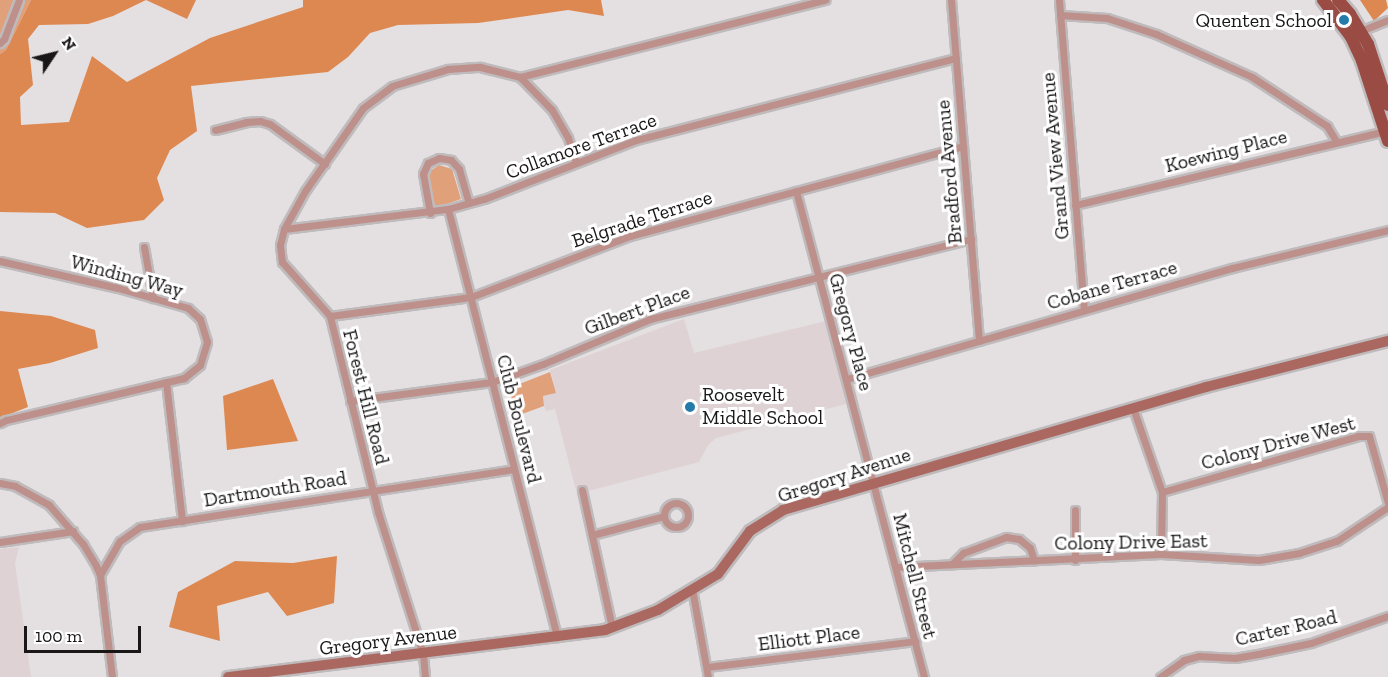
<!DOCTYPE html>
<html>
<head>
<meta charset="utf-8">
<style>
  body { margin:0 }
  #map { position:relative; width:1388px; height:677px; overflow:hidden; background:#e4dfe0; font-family:"Zilla Slab",serif }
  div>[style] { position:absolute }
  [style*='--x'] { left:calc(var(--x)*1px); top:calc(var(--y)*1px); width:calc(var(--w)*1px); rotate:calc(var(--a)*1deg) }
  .built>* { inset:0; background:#dfd2d5 }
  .green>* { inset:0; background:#e0a07a }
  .forest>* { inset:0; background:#dd8851 }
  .roads { filter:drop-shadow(2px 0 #bfbbbc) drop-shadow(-2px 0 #bfbbbc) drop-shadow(0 2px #bfbbbc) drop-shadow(0 -2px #bfbbbc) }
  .street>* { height:7px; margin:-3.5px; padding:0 3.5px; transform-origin:3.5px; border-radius:3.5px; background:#be908b }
  .street>.ring { margin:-3.5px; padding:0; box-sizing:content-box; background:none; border:7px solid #be908b; border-radius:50% }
  .secondary>* { height:10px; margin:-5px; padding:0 5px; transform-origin:5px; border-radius:5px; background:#aa6861 }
  .primary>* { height:12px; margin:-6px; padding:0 6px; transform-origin:6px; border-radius:6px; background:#9a4b43 }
  .dots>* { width:16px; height:16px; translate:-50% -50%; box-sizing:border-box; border:3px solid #fff; border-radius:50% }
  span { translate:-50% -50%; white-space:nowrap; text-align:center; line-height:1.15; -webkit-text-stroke:6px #fff; paint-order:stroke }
  .poi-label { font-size:20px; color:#181617 }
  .right { translate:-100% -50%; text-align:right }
  .left { translate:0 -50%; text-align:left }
  .street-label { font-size:20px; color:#181617 }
  .north { position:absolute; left:24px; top:24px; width:60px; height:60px; -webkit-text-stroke:4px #fff; paint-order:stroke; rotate:55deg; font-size:16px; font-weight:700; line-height:24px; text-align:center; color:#181617 }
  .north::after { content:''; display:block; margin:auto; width:21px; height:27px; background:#181617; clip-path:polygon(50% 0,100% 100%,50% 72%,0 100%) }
  .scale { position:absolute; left:24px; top:626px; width:117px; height:27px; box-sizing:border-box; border:3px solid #181617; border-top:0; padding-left:8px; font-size:18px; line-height:21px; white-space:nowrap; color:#181617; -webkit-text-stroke:4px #fff; paint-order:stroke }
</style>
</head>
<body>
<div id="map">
  <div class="built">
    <i style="clip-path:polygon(684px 319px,694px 353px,826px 321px,846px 404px,716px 438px,708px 445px,699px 462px,577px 494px,555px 409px,546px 411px,544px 406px,543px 396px,556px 393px,550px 370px)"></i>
    <i style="clip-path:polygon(19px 547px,15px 563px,31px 677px,0 677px,0 549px)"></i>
  </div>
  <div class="green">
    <i style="clip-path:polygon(0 0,31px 0,6px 50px,0 54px)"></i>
    <i style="clip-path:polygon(439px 165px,452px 169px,461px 199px,436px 208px,427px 180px,429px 172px)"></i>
    <i style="clip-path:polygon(550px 372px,556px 393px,543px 396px,544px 406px,514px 417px,507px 389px)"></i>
  </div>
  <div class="forest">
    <i style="clip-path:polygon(31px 0,196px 0,187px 19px,146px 0,113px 16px,88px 24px,39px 25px,28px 39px,33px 85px,20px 97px,21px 125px,69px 122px,92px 56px,127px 82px,210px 38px,303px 7px,303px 0,601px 0,604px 16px,568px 10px,478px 23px,398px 25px,370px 33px,348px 57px,328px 72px,191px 86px,197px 131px,170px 150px,157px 178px,164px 200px,144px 220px,87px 228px,55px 213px,0 212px,0 54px,6px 50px)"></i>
    <i style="clip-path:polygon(1360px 0,1386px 0,1388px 8px,1374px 21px)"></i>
    <i style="clip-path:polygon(0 311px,51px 316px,95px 330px,98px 348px,50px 363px,18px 369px,28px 407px,0 418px)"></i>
    <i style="clip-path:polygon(273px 379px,298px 441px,227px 450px,223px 396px)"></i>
    <i style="clip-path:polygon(337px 556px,334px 603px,287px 616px,268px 592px,217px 606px,220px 641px,169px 627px,178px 592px,235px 561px,293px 563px)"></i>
  </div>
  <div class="roads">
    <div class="street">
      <i style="--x:951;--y:0;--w:342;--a:85.3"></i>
      <i style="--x:1059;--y:0;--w:311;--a:85.4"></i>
      <i style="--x:1060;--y:15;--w:47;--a:3.7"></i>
      <i style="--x:1107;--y:18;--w:52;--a:18.1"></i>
      <i style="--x:1156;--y:34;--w:105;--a:24.1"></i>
      <i style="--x:1252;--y:77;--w:90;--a:33.2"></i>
      <i style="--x:1327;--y:126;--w:17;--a:59"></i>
      <i style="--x:1358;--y:32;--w:32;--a:-22"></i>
      <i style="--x:0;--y:43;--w:6;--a:-45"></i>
      <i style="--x:4;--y:39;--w:42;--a:-69"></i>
      <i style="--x:520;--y:77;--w:315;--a:-14.2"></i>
      <i style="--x:215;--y:130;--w:32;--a:-14"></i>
      <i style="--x:246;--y:122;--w:14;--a:-4"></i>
      <i style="--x:260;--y:121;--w:10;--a:17"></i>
      <i style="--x:270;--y:124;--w:68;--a:36"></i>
      <i style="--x:796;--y:191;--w:503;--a:75.24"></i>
      <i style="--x:1075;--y:205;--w:319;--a:-13.4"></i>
      <i style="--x:448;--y:209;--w:442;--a:75.7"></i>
      <i style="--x:430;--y:213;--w:40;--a:-100"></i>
      <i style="--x:423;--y:174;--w:12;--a:-66"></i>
      <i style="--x:428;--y:163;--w:12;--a:-24"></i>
      <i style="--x:439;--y:158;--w:12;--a:9"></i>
      <i style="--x:451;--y:160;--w:12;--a:48"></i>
      <i style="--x:459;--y:169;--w:35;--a:74"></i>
      <i style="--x:284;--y:229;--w:165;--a:-7"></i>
      <i style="--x:448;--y:209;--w:37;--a:-16"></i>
      <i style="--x:484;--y:199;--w:163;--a:-21.2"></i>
      <i style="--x:636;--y:140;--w:330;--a:-14.4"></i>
      <i style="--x:144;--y:247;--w:52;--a:80"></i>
      <i style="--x:0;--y:261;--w:121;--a:12.9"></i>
      <i style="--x:118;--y:288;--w:73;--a:15.9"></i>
      <i style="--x:188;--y:308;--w:16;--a:43"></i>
      <i style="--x:200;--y:319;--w:24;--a:73"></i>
      <i style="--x:207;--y:342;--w:24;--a:107"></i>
      <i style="--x:200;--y:365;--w:21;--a:141"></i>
      <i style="--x:184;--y:378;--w:183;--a:166.7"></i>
      <i style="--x:6;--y:420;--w:7;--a:153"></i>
      <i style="--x:330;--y:316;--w:142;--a:-7.7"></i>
      <i style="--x:471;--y:297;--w:170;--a:-21"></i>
      <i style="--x:630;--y:236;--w:345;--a:-15.1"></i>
      <i style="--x:847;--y:379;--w:401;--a:-16.1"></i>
      <i style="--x:1232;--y:268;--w:161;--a:-13.7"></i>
      <i style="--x:166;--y:382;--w:140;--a:83.4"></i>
      <i style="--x:350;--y:401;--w:143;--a:-7.6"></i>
      <i style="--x:492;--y:382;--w:54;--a:-19.4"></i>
      <i style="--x:543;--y:364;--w:116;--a:-22.8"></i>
      <i style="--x:650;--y:319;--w:331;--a:-14"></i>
      <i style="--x:1133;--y:408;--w:89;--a:71"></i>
      <i style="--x:1162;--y:492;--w:62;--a:90.9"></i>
      <i style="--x:0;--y:483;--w:15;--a:11"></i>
      <i style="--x:15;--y:486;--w:39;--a:29"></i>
      <i style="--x:49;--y:505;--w:52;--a:48.9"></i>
      <i style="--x:83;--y:544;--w:26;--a:59"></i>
      <i style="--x:96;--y:566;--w:10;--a:66"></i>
      <i style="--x:100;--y:575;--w:103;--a:83.3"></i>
      <i style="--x:582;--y:490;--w:141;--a:77.7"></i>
      <i style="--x:1162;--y:492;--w:204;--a:-15.9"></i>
      <i style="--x:1358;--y:436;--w:11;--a:0"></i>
      <i style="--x:1369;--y:436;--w:70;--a:74.2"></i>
      <i class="ring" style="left:664px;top:503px;width:17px;height:17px"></i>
      <i style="--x:592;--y:535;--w:74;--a:-14.8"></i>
      <i style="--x:0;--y:542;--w:74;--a:-8.6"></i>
      <i style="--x:1075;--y:560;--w:50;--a:-90"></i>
      <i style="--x:952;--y:564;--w:16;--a:-45"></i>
      <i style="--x:963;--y:553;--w:46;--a:-20.4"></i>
      <i style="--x:1006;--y:537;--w:13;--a:9"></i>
      <i style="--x:1019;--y:539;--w:14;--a:39"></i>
      <i style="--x:1030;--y:548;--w:13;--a:72"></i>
      <i style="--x:897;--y:567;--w:264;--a:-2.8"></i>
      <i style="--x:1161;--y:554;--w:98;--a:3.5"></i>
      <i style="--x:1259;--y:560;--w:41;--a:-9.9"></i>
      <i style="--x:1299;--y:553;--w:40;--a:-18"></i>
      <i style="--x:1337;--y:541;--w:61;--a:-33.7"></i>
      <i style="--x:100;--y:575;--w:39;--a:-60"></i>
      <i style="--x:120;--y:541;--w:24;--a:-35"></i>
      <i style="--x:140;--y:527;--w:378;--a:-8.8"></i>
      <i style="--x:692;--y:589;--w:89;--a:79.7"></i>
      <i style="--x:707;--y:667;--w:210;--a:-7.1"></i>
      <i style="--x:425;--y:677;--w:23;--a:-95"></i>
      <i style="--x:423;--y:654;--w:149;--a:-107.6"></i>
      <i style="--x:378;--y:512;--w:202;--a:-103.8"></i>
      <i style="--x:330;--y:316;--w:72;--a:-131.6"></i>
      <i style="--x:282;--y:262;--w:17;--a:-97"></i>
      <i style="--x:280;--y:245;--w:16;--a:-76"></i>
      <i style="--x:284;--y:229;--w:43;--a:-61.1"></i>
      <i style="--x:305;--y:191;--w:101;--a:-55.1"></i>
      <i style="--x:363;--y:108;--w:36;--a:-37"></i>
      <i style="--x:392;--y:86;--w:59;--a:-16.9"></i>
      <i style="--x:448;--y:69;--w:32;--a:-4"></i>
      <i style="--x:480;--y:67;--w:41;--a:14"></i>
      <i style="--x:520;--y:77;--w:46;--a:45.9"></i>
      <i style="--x:552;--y:110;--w:32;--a:60"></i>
      <i style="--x:568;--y:138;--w:26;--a:72"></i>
      <i style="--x:1160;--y:677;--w:29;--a:-35"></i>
      <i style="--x:1184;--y:660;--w:16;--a:-15"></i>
      <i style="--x:1199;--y:656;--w:36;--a:3"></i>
      <i style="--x:1235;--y:658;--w:23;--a:-10"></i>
      <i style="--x:1258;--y:654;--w:54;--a:-11.7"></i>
      <i style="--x:1311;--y:643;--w:82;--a:-19.3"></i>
    </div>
    <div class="secondary">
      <i style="--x:228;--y:677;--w:380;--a:-7.1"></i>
      <i style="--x:605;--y:630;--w:57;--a:-20.7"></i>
      <i style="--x:658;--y:610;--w:70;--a:-31"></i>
      <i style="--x:718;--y:574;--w:54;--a:-53.3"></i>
      <i style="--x:750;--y:531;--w:39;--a:-32"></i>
      <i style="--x:783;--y:510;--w:441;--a:-16.2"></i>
      <i style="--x:1206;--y:387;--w:188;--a:-14.2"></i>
    </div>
    <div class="primary">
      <i style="--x:1323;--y:0;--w:46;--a:52.9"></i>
      <i style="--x:1351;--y:37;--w:26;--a:65"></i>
      <i style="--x:1362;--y:61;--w:84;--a:72"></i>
      <i style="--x:1338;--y:0;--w:18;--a:49"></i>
      <i style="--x:1350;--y:14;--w:35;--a:59"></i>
      <i style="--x:1368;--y:44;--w:64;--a:71.8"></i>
    </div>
  </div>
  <div class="dots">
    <i style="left:1344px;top:20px;background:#247baa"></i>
    <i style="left:690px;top:407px;background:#247baa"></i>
  </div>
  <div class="poi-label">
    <span class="right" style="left:1332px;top:20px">Quenten School</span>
    <span class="left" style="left:702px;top:406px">Roosevelt<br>Middle School</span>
  </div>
  <div class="street-label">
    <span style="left:581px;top:146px;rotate:-20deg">Collamore Terrace</span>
    <span style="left:1226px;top:151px;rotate:-14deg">Koewing Place</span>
    <span style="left:1055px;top:156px;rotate:-95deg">Grand View Avenue</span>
    <span style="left:949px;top:172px;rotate:-95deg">Bradford Avenue</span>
    <span style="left:642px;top:219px;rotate:-18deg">Belgrade Terrace</span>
    <span style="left:127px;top:276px;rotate:15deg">Winding Way</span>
    <span style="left:1112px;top:285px;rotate:-16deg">Cobane Terrace</span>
    <span style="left:637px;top:310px;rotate:-20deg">Gilbert Place</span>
    <span style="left:851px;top:332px;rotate:75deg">Gregory Place</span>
    <span style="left:366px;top:397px;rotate:76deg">Forest Hill Road</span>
    <span style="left:519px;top:419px;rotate:76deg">Club Boulevard</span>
    <span style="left:1278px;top:443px;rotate:-15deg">Colony Drive West</span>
    <span style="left:844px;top:475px;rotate:-18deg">Gregory Avenue</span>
    <span style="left:275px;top:489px;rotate:-9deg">Dartmouth Road</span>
    <span style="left:1131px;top:542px;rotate:-1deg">Colony Drive East</span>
    <span style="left:915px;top:576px;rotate:76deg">Mitchell Street</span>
    <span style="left:1286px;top:628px;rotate:-13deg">Carter Road</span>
    <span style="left:809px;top:638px;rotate:-7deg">Elliott Place</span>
    <span style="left:388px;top:640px;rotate:-7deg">Gregory Avenue</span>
  </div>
  <div class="north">N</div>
  <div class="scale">100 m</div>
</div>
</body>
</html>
